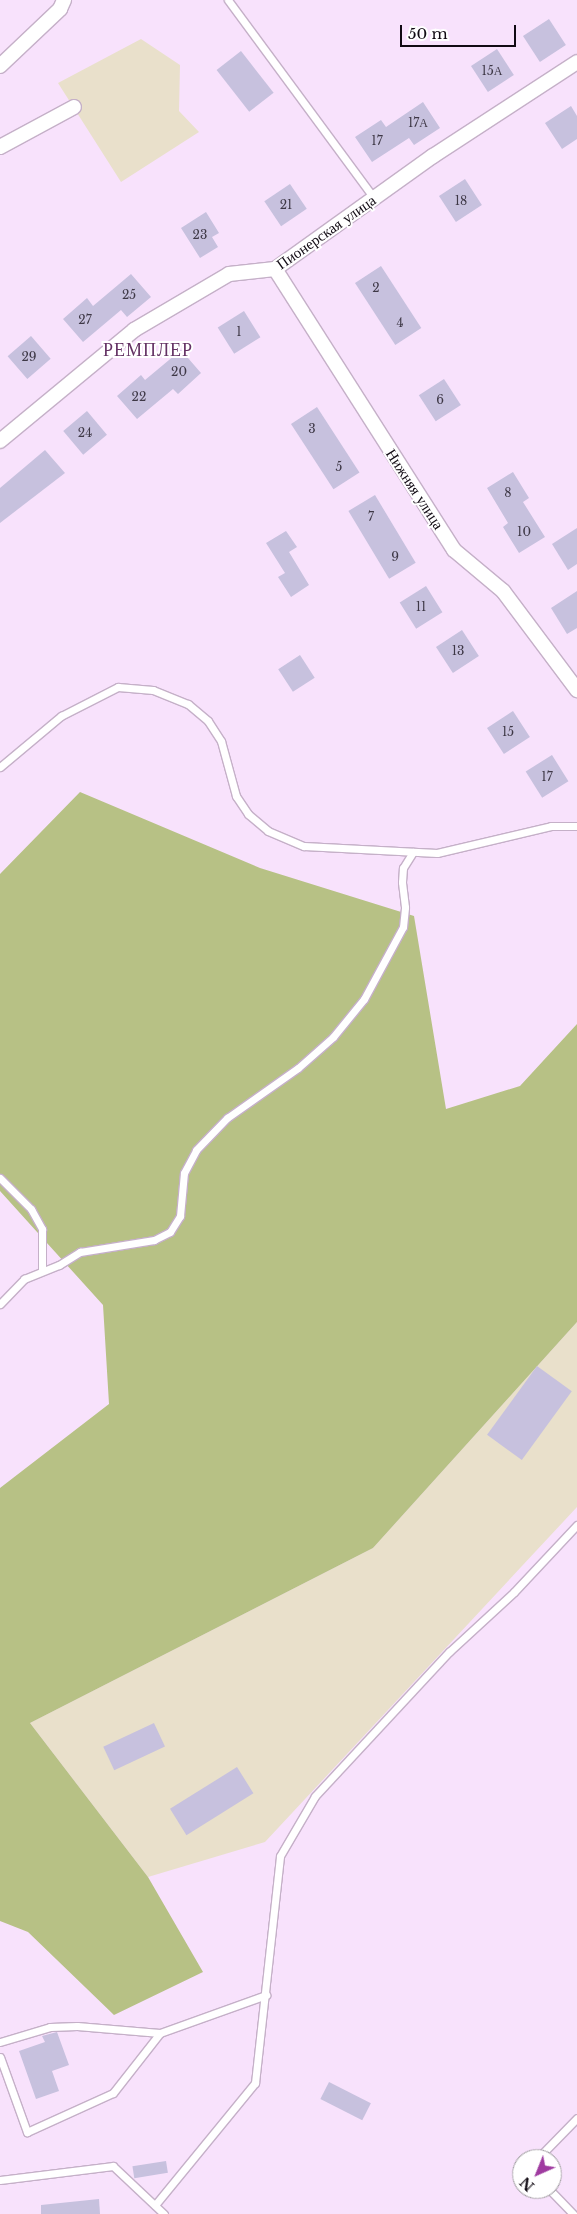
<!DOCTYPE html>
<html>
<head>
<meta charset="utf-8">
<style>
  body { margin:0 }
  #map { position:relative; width:577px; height:2214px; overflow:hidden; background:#f8e2fc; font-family:"Libre Baskerville",serif }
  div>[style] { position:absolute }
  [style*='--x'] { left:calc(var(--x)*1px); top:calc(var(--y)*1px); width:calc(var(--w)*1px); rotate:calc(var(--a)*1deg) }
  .industrial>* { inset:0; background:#e9e0cb }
  .forest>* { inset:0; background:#b7c185 }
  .building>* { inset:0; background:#c7c1de; transform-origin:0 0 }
  .roads { filter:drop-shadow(1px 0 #c5b0c8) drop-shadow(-1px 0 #c5b0c8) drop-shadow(0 1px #c5b0c8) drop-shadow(0 -1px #c5b0c8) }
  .service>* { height:7px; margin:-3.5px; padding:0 3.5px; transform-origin:3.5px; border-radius:3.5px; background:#fff }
  .minor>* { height:14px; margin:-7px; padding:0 7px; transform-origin:7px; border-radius:7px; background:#fff }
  span { translate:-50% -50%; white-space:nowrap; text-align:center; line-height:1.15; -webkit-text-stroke:4px #fff; paint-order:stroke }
  .number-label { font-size:12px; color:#3e3846 }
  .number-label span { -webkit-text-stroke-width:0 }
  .street-label { font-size:15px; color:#110a13 }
  .quarter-label { font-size:18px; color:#643264; letter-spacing:1px }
  .north { position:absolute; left:512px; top:2149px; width:50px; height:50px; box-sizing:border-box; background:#fff; border:1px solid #a09da1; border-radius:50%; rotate:224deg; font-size:14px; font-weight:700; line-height:20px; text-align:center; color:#110a13 }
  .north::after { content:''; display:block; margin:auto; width:18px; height:22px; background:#9f3ba0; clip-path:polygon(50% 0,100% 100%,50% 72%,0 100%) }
  .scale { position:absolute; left:400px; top:25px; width:116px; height:22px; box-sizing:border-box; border:2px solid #110a13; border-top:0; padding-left:6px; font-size:15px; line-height:18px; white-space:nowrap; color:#110a13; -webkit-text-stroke:4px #fff; paint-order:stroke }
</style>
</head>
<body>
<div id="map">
  <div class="industrial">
    <i style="clip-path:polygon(141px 39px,180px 65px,179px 111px,199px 132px,121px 182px,58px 83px)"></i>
    <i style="clip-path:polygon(577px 1322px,577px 1507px,265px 1842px,148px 1877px,30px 1723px,373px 1548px)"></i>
  </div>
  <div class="forest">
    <i style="clip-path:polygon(80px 792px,260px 868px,414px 916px,446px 1109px,520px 1086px,577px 1024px,577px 1322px,373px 1548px,30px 1723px,148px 1877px,203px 1972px,114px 2015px,28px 1932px,0 1921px,0 1488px,109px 1404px,103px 1305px,0 1191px,0 874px)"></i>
  </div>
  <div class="building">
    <i style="left:549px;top:19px;width:31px;height:31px;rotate:57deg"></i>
    <i style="left:497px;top:49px;width:31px;height:31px;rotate:57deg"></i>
    <i style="left:241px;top:51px;width:53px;height:31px;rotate:52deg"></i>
    <i style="clip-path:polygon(423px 102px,440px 128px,414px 145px,409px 138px,372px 162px,355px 137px,381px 120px,386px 127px)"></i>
    <i style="clip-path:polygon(571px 106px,577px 116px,577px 139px,562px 149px,545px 123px)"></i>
    <i style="left:465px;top:179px;width:31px;height:31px;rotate:57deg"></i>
    <i style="left:290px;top:184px;width:30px;height:31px;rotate:56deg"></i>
    <i style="clip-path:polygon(206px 212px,219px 233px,212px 237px,218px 247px,200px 258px,181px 228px)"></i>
    <i style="left:381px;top:266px;width:74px;height:31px;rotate:57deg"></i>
    <i style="clip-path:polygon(131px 274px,151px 297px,127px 317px,121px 310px,83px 342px,63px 319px,87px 298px,93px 306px)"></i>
    <i style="left:244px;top:311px;width:31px;height:31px;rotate:58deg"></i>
    <i style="left:31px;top:336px;width:30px;height:31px;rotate:49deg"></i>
    <i style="clip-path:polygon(181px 350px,201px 373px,178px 394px,173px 389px,137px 419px,117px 396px,141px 375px,145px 380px)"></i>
    <i style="left:444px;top:379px;width:31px;height:30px;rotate:57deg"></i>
    <i style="left:317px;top:407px;width:78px;height:31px;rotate:57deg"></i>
    <i style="left:87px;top:411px;width:31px;height:31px;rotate:50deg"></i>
    <i style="clip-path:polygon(45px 450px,65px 473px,0 523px,0 488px)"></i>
    <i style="clip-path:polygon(513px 472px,529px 498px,523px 502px,545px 537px,519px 553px,503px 527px,508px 523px,487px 488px)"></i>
    <i style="left:375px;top:495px;width:79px;height:31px;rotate:59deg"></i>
    <i style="clip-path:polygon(577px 528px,577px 564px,568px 570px,552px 544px)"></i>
    <i style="clip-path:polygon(286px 531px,297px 547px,289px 552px,309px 585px,291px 597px,278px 577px,285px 573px,266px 543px)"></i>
    <i style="left:426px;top:586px;width:31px;height:31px;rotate:58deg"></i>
    <i style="clip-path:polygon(577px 591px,577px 628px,567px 634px,551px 608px)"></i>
    <i style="left:462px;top:630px;width:31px;height:31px;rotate:57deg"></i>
    <i style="left:300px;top:655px;width:27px;height:26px;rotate:57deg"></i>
    <i style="left:513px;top:711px;width:31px;height:31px;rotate:57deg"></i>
    <i style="left:552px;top:755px;width:31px;height:31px;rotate:58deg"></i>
    <i style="left:537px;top:1366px;width:43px;height:85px;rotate:36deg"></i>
    <i style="left:154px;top:1723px;width:26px;height:56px;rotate:65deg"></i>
    <i style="left:237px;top:1767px;width:31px;height:79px;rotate:58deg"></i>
    <i style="clip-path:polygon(57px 2032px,69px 2065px,52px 2071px,59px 2091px,36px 2099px,19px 2051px,45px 2042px,42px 2036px)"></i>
    <i style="left:329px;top:2082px;width:47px;height:19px;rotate:27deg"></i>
    <i style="left:166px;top:2161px;width:12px;height:34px;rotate:81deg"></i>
    <i style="clip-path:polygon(99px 2199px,100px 2214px,41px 2214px,41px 2205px)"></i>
  </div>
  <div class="roads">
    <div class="service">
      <i style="--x:228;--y:0;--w:246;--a:53.6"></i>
      <i style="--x:0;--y:767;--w:80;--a:-39.9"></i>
      <i style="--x:61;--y:716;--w:64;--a:-27"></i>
      <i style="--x:118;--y:687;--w:35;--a:5"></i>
      <i style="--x:153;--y:690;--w:38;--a:22"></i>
      <i style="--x:188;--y:704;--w:26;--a:40"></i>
      <i style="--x:208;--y:721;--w:24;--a:57"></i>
      <i style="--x:221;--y:741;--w:57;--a:74.7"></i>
      <i style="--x:236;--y:796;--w:22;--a:56"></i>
      <i style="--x:248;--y:814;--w:26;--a:40"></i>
      <i style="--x:268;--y:831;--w:39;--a:23"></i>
      <i style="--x:304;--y:846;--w:133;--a:3"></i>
      <i style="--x:437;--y:853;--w:117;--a:-13.3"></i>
      <i style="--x:551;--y:826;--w:26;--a:0"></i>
      <i style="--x:0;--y:1178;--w:44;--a:45"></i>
      <i style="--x:31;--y:1209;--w:23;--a:61"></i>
      <i style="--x:42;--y:1229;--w:40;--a:90"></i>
      <i style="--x:0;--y:1304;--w:35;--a:-46"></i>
      <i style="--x:24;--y:1279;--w:38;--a:-22"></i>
      <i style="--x:59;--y:1265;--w:25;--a:-32"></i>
      <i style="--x:80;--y:1252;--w:75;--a:-9.2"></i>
      <i style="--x:154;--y:1240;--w:18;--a:-27"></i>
      <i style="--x:170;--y:1232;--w:19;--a:-58"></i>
      <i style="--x:180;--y:1216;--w:43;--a:-84.7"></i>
      <i style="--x:184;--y:1173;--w:26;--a:-62"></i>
      <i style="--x:196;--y:1150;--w:45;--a:-45.9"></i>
      <i style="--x:227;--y:1118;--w:87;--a:-35.2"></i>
      <i style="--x:298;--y:1068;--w:47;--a:-41.5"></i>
      <i style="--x:333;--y:1037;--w:49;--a:-50.8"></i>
      <i style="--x:364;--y:999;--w:82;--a:-61.6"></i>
      <i style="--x:403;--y:927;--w:20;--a:-84"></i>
      <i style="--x:405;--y:907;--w:25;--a:-97"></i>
      <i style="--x:402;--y:882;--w:14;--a:-86"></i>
      <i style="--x:403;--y:868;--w:19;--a:-58"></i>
      <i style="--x:0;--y:2042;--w:52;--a:-16.7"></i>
      <i style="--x:50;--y:2027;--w:27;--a:-2"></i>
      <i style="--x:77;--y:2026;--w:83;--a:4.8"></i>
      <i style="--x:160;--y:2033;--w:113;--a:-19.7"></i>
      <i style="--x:0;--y:2057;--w:80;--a:70.2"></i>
      <i style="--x:27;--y:2132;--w:94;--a:-24.4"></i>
      <i style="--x:113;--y:2093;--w:76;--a:-51.9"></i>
      <i style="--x:537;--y:2159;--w:57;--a:-45.7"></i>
      <i style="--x:0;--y:2180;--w:114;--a:-7.1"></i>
      <i style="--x:113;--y:2166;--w:70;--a:43.3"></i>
      <i style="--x:549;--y:2189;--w:35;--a:46"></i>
      <i style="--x:155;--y:2205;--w:158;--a:-50.7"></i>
      <i style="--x:255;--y:2083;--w:228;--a:-83.7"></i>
      <i style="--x:280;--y:1856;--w:69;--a:-59.7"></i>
      <i style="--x:315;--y:1796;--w:197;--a:-47.1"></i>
      <i style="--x:449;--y:1652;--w:88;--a:-42.7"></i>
      <i style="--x:514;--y:1592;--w:92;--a:-46.8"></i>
    </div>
    <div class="minor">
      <i style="--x:0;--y:66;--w:83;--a:-43.5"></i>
      <i style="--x:60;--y:9;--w:10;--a:-66"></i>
      <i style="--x:0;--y:147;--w:84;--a:-28.4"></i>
      <i style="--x:275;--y:269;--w:333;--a:57.5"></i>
      <i style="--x:454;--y:550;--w:64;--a:39.9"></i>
      <i style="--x:503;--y:591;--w:124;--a:53.2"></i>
      <i style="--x:0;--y:441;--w:174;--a:-39.6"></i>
      <i style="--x:134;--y:330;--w:110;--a:-30.5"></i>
      <i style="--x:229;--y:274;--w:46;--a:-6.2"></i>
      <i style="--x:275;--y:269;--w:194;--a:-35.6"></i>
      <i style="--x:433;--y:156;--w:172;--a:-33.1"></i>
    </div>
  </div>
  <div class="number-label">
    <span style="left:492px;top:71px">15А</span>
    <span style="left:418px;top:123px">17А</span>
    <span style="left:377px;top:141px">17</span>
    <span style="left:461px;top:201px">18</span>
    <span style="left:286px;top:205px">21</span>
    <span style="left:200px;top:235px">23</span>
    <span style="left:376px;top:288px">2</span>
    <span style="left:129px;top:295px">25</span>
    <span style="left:85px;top:320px">27</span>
    <span style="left:400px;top:323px">4</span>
    <span style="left:239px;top:332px">1</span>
    <span style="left:29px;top:357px">29</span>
    <span style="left:179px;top:372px">20</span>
    <span style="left:139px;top:397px">22</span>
    <span style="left:440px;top:400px">6</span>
    <span style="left:312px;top:429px">3</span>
    <span style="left:85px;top:433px">24</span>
    <span style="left:339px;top:467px">5</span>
    <span style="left:508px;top:493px">8</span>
    <span style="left:371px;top:517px">7</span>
    <span style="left:524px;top:532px">10</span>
    <span style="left:395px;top:557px">9</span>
    <span style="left:421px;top:607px">11</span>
    <span style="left:458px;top:651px">13</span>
    <span style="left:508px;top:732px">15</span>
    <span style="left:547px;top:777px">17</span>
  </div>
  <div class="street-label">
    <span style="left:326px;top:232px;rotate:-35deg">Пионерская улица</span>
    <span style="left:415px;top:489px;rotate:57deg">Нижняя улица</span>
  </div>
  <div class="quarter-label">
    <span style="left:148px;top:350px">РЕМПЛЕР</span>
  </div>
  <div class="north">N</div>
  <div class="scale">50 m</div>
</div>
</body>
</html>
